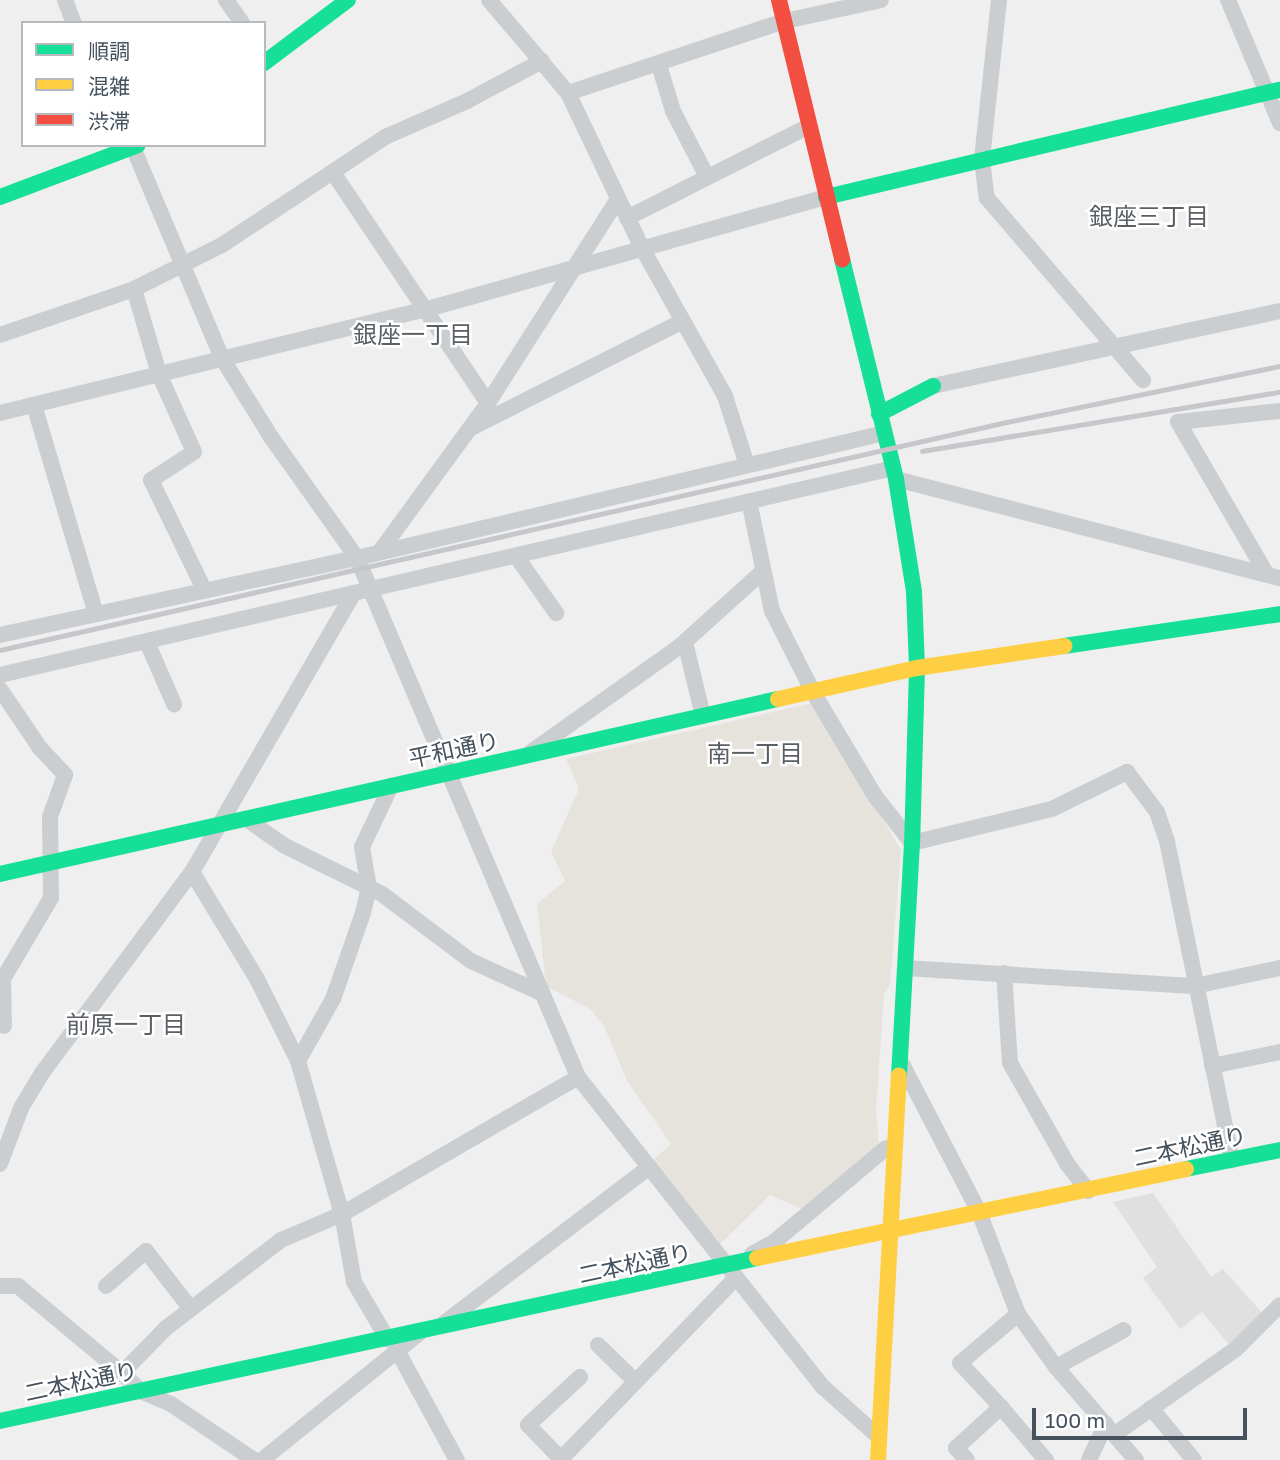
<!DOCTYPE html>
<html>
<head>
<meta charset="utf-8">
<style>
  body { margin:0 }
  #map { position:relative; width:1280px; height:1460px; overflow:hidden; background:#f0efef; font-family:"Golos Text","Noto Sans JP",sans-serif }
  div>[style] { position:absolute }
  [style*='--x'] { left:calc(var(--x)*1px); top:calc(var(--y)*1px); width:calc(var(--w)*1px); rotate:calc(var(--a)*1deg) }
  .commercial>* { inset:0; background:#e5e3dc }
  .education>* { inset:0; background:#e1e0e1 }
  .street>* { height:16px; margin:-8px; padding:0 8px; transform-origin:8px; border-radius:8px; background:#cbced1 }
  .fast>* { height:16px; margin:-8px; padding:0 8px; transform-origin:8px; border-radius:8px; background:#16e098 }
  .slow>* { height:16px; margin:-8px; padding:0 8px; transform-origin:8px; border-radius:8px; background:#ffcf43 }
  .jam>* { height:16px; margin:-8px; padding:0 8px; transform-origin:8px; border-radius:8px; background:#f24e42 }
  .rail>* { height:4.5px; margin:-2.25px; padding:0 2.25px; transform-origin:2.25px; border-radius:2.25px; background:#c5c7ca }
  span { translate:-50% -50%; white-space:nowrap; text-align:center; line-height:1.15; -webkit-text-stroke:5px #fff; paint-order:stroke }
  .street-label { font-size:23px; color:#45525d }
  .neighbourhood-label { font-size:24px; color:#5a5f64 }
  .legend { position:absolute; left:21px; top:21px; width:245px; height:126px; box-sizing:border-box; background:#fff; border:2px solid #b5babe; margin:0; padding:9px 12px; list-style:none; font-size:21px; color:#45525d }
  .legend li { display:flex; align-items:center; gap:14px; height:35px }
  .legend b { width:35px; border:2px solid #b5babe }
  .scale { position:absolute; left:1032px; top:1408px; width:215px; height:32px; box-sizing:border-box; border:4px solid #45525d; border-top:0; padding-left:9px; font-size:21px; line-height:24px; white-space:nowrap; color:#45525d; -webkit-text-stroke:5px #fff; paint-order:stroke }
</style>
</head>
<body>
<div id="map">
  <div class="commercial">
    <i style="clip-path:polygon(813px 703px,901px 850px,890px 985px,884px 994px,876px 1111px,879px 1145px,804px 1210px,770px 1195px,718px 1246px,652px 1161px,671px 1144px,627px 1081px,604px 1026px,590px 1009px,546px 986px,537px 904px,565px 881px,551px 852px,579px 789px,566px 759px)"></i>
  </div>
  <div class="education">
    <i style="clip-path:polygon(1153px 1193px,1211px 1277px,1223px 1269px,1265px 1316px,1231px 1347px,1202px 1312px,1180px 1329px,1143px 1278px,1157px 1267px,1113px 1202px)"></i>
  </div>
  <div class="street">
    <i style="--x:65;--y:0;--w:25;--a:69"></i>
    <i style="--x:226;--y:0;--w:28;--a:55"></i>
    <i style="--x:489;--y:0;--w:122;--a:49.7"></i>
    <i style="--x:568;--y:93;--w:172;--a:64.5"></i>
    <i style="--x:642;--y:248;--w:170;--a:60.7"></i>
    <i style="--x:725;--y:396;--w:69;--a:72.3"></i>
    <i style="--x:999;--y:0;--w:161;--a:96.1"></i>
    <i style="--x:982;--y:160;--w:38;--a:83"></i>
    <i style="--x:987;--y:198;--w:240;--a:49.4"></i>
    <i style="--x:1228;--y:0;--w:134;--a:67.1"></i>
    <i style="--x:659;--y:65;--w:48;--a:73.1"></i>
    <i style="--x:673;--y:111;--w:74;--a:62.7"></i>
    <i style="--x:568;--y:93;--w:229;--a:-18.4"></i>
    <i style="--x:785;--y:21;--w:98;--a:-12.3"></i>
    <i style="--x:132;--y:145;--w:231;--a:67.1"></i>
    <i style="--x:222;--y:358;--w:93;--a:58.2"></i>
    <i style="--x:271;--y:437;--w:148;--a:54.6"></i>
    <i style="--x:357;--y:558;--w:564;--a:66.93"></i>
    <i style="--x:578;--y:1077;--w:395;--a:51.7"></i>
    <i style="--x:823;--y:1387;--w:75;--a:41.8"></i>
    <i style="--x:334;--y:174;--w:276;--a:56.1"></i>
    <i style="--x:627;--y:218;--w:204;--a:-26.8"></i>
    <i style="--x:134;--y:289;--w:89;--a:73.6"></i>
    <i style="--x:159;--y:374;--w:85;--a:65.8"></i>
    <i style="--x:194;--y:452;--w:51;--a:146.9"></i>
    <i style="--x:151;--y:480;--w:123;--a:64.1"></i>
    <i style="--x:0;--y:335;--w:142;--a:-18.9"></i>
    <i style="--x:134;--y:289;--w:98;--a:-26.6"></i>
    <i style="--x:222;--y:245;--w:196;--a:-33.5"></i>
    <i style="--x:385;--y:137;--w:90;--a:-23.7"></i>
    <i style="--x:467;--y:101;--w:85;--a:-28.1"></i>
    <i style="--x:933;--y:386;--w:355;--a:-12.2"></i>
    <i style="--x:34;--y:405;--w:218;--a:73.5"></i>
    <i style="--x:0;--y:413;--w:436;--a:-13.7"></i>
    <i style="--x:424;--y:310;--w:418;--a:-15.7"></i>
    <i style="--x:473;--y:427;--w:235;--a:-26.8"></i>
    <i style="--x:896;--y:479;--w:397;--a:14.5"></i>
    <i style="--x:749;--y:501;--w:112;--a:78.2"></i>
    <i style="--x:772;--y:611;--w:91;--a:63.2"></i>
    <i style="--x:813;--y:692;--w:121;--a:59.2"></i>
    <i style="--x:875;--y:796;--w:60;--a:51.8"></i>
    <i style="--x:912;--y:843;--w:144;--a:-13.7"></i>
    <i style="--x:1052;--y:809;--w:84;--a:-26.3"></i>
    <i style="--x:1127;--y:772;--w:50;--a:53.1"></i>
    <i style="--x:1157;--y:812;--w:31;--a:71"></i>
    <i style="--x:1167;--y:841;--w:326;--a:78.5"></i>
    <i style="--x:381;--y:550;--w:182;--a:-53.9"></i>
    <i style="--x:488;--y:403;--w:242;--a:-57.5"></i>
    <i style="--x:516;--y:556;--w:70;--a:54.9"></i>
    <i style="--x:1266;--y:573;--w:175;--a:-120.2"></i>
    <i style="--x:1178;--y:422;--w:103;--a:-6.2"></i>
    <i style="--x:0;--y:635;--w:365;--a:-12.2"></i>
    <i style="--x:357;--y:558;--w:542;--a:-13.34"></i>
    <i style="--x:147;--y:642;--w:68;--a:66.5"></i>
    <i style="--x:685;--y:642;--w:76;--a:76.3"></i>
    <i style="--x:0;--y:675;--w:917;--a:-13.05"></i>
    <i style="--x:0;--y:689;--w:71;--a:55.9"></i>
    <i style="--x:40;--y:748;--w:37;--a:47"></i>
    <i style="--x:65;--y:775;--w:45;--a:109.7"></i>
    <i style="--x:50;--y:817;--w:81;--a:89.3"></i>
    <i style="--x:51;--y:898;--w:94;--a:120.7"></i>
    <i style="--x:3;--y:979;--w:47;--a:88.8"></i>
    <i style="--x:531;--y:752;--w:183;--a:-35.4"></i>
    <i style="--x:680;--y:646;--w:109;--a:-42"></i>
    <i style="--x:249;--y:821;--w:44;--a:34.8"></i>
    <i style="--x:285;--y:846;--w:108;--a:26.3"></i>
    <i style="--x:382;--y:894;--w:111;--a:37"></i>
    <i style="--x:471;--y:961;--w:75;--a:24.5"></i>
    <i style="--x:192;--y:872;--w:125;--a:58.7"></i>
    <i style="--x:257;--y:979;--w:92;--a:63.4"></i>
    <i style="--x:298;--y:1061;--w:159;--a:74"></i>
    <i style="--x:342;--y:1214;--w:69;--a:80"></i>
    <i style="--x:354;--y:1282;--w:67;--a:59.6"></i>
    <i style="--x:905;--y:968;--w:291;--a:3.6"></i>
    <i style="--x:1195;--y:986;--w:87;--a:-12"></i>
    <i style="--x:1004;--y:973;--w:90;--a:86.2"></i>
    <i style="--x:1010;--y:1063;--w:117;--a:60.4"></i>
    <i style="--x:1068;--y:1165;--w:33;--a:52"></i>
    <i style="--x:298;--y:1061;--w:71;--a:-60.6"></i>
    <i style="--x:333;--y:999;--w:91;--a:-70.8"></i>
    <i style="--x:363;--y:913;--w:26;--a:-77"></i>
    <i style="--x:369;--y:888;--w:42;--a:-99.7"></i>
    <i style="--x:362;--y:847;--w:68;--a:-64.6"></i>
    <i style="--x:902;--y:1064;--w:167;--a:62.5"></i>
    <i style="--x:979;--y:1212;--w:109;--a:69.1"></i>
    <i style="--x:1018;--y:1314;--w:65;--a:54.4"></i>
    <i style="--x:1056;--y:1367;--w:123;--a:49.3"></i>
    <i style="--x:1212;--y:1066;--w:69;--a:-11.6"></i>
    <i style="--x:0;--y:1164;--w:60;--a:-69.4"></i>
    <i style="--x:21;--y:1108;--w:41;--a:-59"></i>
    <i style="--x:42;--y:1073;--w:251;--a:-53.3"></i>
    <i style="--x:192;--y:872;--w:319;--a:-59.9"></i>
    <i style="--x:752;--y:1254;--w:25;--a:-29"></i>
    <i style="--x:774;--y:1242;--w:145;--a:-40"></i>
    <i style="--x:885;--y:1149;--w:11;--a:-22"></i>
    <i style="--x:0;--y:1286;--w:18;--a:0"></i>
    <i style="--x:18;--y:1286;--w:136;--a:39.9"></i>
    <i style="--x:106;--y:1286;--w:53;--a:-41.2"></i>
    <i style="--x:146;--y:1251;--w:72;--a:52.3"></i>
    <i style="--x:444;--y:1323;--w:256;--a:-37.2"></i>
    <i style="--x:598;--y:1345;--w:52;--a:44.2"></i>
    <i style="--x:398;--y:1352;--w:123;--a:61.4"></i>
    <i style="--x:1056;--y:1367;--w:77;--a:-28.6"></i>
    <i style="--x:1001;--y:1407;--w:70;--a:49.7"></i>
    <i style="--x:1151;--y:1408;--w:67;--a:50.4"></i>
    <i style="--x:1115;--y:1434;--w:148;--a:-35.1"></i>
    <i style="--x:1236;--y:1349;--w:62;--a:-45"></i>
    <i style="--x:561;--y:1459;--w:47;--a:-134.1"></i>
    <i style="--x:528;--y:1425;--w:71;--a:-42.7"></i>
    <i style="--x:254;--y:1460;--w:100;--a:-146"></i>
    <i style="--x:171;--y:1404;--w:33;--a:-157"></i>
    <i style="--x:141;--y:1391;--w:26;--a:-137"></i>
    <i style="--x:122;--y:1373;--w:63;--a:-45.6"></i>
    <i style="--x:166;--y:1328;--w:145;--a:-37.4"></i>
    <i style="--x:281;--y:1240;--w:66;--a:-23.1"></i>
    <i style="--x:342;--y:1214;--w:273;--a:-30.1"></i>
    <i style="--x:262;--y:1460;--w:201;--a:-38.9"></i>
    <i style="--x:560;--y:1460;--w:252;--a:-46"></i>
    <i style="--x:967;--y:1460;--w:16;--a:-133"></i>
    <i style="--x:956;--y:1448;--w:61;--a:-42.3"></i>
    <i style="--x:1001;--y:1407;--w:60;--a:-133"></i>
    <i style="--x:960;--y:1363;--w:76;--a:-40.2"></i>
    <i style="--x:1089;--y:1460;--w:40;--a:-65"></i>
  </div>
  <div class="fast">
    <i style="--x:264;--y:63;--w:105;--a:-36.9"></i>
    <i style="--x:0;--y:197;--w:147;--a:-20.6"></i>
    <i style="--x:826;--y:197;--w:466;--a:-13.3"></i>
    <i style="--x:842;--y:259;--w:227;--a:76.2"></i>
    <i style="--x:896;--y:479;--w:114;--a:80.9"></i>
    <i style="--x:914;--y:592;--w:76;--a:87.7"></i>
    <i style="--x:917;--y:668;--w:175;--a:91.6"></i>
    <i style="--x:912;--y:843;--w:233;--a:93.2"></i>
    <i style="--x:879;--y:414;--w:61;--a:-27.4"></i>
    <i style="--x:1064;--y:646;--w:218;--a:-8.4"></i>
    <i style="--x:0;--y:874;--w:797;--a:-12.68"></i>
    <i style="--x:1186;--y:1169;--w:96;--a:-11.4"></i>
    <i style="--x:0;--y:1421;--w:774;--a:-12.15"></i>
  </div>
  <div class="slow">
    <i style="--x:778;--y:699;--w:142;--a:-12.6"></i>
    <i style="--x:917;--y:668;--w:149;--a:-8.5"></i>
    <i style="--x:757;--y:1258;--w:438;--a:-11.7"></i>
    <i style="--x:878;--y:1460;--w:385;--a:-86.9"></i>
  </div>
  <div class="jam">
    <i style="--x:779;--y:0;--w:267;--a:76.3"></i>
  </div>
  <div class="rail">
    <i style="--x:922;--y:451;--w:363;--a:-9.4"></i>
    <i style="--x:0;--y:650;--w:1027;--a:-12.76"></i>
    <i style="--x:1002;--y:423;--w:284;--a:-11.6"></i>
  </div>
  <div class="street-label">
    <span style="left:454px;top:749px;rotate:-12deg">平和通り</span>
    <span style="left:1190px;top:1146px;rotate:-12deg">二本松通り</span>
    <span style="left:635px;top:1263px;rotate:-12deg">二本松通り</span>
    <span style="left:81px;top:1381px;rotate:-12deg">二本松通り</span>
  </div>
  <div class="neighbourhood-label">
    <span style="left:1149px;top:216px">銀座三丁目</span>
    <span style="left:413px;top:334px">銀座一丁目</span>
    <span style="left:755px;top:753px">南一丁目</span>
    <span style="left:126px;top:1024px">前原一丁目</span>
  </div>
  <ul class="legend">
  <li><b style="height:9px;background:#16e098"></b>順調</li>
  <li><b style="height:9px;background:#ffcf43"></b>混雑</li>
  <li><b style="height:9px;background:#f24e42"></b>渋滞</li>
  </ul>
  <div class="scale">100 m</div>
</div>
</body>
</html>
